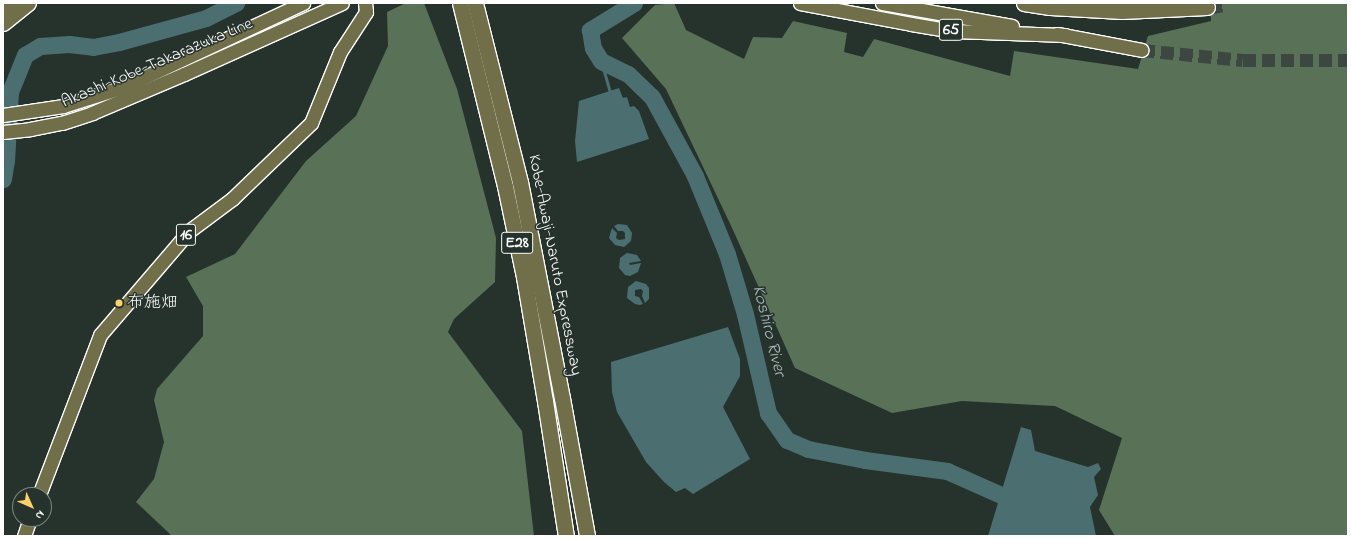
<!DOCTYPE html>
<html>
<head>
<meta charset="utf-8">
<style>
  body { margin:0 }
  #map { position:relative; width:1351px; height:539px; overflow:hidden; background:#26332d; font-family:"Indie Flower","Klee One",sans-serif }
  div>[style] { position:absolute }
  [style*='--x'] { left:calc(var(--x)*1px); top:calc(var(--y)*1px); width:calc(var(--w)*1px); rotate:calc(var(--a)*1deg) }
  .green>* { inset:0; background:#597156 }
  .water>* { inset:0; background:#4b6f70 }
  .stream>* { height:3px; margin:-1.5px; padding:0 1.5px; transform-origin:1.5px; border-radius:1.5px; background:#4b6f70 }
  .river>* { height:17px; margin:-8.5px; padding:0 8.5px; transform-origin:8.5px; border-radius:8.5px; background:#4b6f70 }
  .major-tunnel>* { height:13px; margin-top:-6.5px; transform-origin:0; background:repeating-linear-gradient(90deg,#3c4742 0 13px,transparent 0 19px) }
  .highway-tunnel>* { height:15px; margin-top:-7.5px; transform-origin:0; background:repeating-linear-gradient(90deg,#3c4742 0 15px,transparent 0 23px) }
  .roads { filter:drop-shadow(1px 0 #fff) drop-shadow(-1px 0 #fff) drop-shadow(0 1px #fff) drop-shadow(0 -1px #fff) }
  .major>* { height:13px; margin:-6.5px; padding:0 6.5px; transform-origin:6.5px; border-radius:6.5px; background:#716f4a }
  .highway>* { height:15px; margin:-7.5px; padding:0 7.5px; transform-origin:7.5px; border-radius:7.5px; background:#716f4a }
  .dots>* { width:11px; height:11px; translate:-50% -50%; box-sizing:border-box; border:2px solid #26332d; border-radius:50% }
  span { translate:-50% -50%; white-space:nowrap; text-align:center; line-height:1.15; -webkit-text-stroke:3px #26332d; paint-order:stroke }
  .shield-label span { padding:1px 3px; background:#26332d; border:1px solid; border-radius:3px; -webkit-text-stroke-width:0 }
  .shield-label { font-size:16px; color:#fff; font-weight:700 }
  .street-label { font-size:17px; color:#fff }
  .poi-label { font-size:17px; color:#fff }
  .left { translate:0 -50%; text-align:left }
  .water-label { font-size:18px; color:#aebebf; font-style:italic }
  .frame { position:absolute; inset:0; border:4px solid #fff; pointer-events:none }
  .north { position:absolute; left:12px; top:487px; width:40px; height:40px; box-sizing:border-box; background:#26332d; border:1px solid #7d8581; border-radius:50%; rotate:135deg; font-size:11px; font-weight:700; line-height:16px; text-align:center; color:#fff }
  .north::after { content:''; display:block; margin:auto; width:14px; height:18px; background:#ffd166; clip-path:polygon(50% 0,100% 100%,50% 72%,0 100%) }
</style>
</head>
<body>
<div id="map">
  <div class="green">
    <i style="clip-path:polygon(406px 3px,424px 3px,457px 89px,496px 238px,495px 282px,454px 319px,448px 332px,522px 431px,534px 536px,172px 536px,136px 502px,154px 479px,164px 442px,154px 400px,157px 389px,203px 336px,203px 306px,186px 277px,235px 254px,306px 161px,356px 116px,388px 46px,387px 12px)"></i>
    <i style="clip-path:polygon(674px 3px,686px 30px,744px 59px,753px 37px,782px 38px,793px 21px,847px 33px,844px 52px,863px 57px,874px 39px,1010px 76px,1014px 51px,1138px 69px,1148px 36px,1211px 21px,1210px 3px,1348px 3px,1348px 536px,1115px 536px,1099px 510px,1122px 438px,1055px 406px,962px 401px,892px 413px,795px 368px,733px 230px,666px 89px,622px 38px,655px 5px)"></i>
  </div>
  <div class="water">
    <i style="clip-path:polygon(619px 88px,623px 98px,627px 97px,630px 107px,634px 106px,639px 111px,649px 139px,577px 162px,575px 141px,579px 101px)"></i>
    <i style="clip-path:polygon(618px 224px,627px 225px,632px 233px,631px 241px,624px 247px,615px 245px,609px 238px,612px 228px,617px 233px,616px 238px,619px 240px,625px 239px,625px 233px,623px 231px,618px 231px,614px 226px)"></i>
    <i style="clip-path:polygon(627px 253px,637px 255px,641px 261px,629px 263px,630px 265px,641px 263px,638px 272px,630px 276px,625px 275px,619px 268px,620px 258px)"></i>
    <i style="clip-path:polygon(636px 281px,646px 284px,649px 288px,649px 299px,645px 303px,642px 296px,643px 291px,641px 289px,635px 290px,635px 296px,639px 297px,643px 304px,640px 305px,635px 304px,627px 298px,628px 287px)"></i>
    <i style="clip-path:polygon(728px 327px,740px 359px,740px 376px,723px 407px,750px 459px,693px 494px,685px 488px,676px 492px,664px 482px,646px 462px,617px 412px,612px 392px,611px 362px)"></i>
    <i style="clip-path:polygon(1021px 427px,1031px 430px,1035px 451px,1088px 467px,1098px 463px,1101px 469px,1094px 477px,1098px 495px,1090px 507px,1096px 536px,988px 536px)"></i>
  </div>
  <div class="stream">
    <i style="--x:601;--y:61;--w:35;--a:74"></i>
  </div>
  <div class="river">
    <i style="--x:634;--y:3;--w:52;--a:148.5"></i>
    <i style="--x:590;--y:30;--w:18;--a:81"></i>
    <i style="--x:593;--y:48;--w:15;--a:58"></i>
    <i style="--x:601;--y:61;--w:30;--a:26"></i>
    <i style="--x:628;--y:74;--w:33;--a:44"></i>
    <i style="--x:652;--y:97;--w:90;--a:61.4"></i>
    <i style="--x:695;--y:176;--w:84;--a:67.7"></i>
    <i style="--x:727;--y:254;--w:63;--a:73.3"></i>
    <i style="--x:745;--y:314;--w:102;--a:76.9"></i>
    <i style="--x:768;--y:413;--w:33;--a:55"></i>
    <i style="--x:787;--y:440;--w:23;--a:23"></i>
    <i style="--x:808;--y:449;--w:58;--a:10.9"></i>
    <i style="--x:865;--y:460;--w:83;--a:7.6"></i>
    <i style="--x:947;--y:471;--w:81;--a:24"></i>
    <i style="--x:3;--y:179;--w:18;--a:-81"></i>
    <i style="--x:6;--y:161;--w:69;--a:-86.7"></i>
    <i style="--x:10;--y:92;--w:40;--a:-68"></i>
    <i style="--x:25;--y:55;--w:17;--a:-31"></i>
    <i style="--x:40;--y:46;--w:29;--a:-4"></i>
    <i style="--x:69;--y:44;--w:24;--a:7"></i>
    <i style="--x:93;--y:47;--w:26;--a:-11"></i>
    <i style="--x:119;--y:42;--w:90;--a:-15.4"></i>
    <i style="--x:206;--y:18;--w:34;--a:-27"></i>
  </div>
  <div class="major-tunnel">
    <i style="--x:1142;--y:50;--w:101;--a:5.7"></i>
    <i style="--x:1243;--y:60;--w:105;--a:0"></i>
  </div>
  <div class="highway-tunnel">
    <i style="--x:1207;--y:7;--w:22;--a:-10"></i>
  </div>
  <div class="roads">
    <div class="major">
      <i style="--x:800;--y:3;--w:113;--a:10.7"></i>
      <i style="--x:911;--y:24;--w:43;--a:9.5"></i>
      <i style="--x:953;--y:31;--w:112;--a:2"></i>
      <i style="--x:882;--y:3;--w:132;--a:10"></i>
      <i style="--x:1057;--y:34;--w:86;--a:10.7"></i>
      <i style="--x:3;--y:115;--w:61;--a:-8.5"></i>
      <i style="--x:63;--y:106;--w:63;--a:-17.6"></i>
      <i style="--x:123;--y:87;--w:199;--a:-25"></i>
      <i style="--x:3;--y:132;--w:27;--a:-6"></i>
      <i style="--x:30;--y:129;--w:33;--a:-11"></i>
      <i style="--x:62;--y:123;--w:32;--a:-18"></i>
      <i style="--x:92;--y:113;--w:100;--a:-23"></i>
      <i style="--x:184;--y:74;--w:173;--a:-24.2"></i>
      <i style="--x:39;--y:495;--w:171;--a:-69.1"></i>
      <i style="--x:100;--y:335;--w:137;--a:-49.4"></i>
      <i style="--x:189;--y:231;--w:54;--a:-36.7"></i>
      <i style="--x:232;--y:199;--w:110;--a:-43.9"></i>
      <i style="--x:311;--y:123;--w:77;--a:-67.8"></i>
      <i style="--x:340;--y:52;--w:48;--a:-57"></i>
      <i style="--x:366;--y:12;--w:9;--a:-96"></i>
      <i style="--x:24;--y:536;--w:18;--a:-71"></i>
    </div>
    <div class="highway">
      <i style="--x:460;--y:3;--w:188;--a:76.2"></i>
      <i style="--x:505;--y:186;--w:93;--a:78.2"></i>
      <i style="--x:524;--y:277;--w:126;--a:80.4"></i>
      <i style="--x:545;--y:401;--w:137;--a:81.2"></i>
      <i style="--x:475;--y:3;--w:185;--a:75.9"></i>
      <i style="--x:520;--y:182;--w:220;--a:79"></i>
      <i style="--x:562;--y:398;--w:140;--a:79.7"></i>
      <i style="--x:1024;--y:3;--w:26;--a:9"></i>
      <i style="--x:1050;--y:7;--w:72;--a:3.2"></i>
      <i style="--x:1122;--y:11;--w:85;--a:-2.7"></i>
      <i style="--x:3;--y:11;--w:11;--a:-49"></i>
      <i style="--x:3;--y:23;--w:32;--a:-39"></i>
    </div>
  </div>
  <div class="dots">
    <i style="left:119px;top:303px;background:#ffd166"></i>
  </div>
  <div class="shield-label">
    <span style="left:951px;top:30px">65</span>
    <span style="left:186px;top:235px">16</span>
    <span style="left:517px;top:243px">E28</span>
  </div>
  <div class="street-label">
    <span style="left:157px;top:63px;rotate:-23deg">Akashi-Kobe-Takarazuka Line</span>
    <span style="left:555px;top:265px;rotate:79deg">Kobe-Awaji-Naruto Expressway</span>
  </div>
  <div class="poi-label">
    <span class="left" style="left:127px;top:303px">布施畑</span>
  </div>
  <div class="water-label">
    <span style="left:768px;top:331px;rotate:76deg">Koshiro River</span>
  </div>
  <div class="frame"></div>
  <div class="north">N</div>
</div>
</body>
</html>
